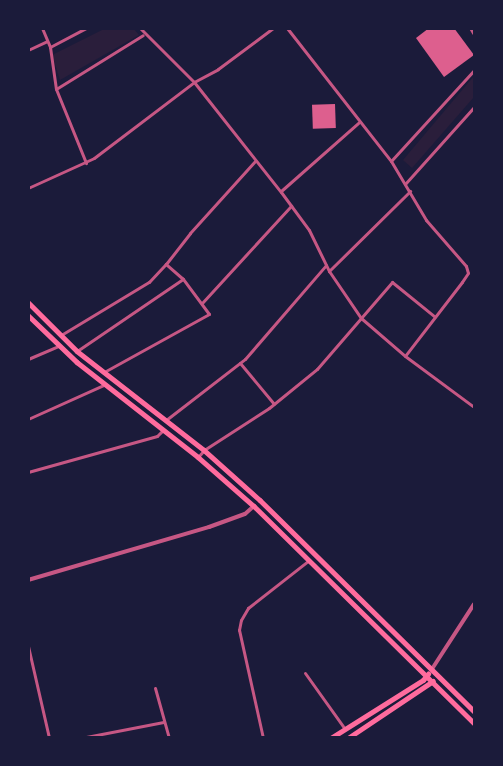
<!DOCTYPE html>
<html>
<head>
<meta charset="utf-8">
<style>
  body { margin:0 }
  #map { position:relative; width:503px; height:766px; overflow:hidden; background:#1b1b3a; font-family:"Space Grotesk",sans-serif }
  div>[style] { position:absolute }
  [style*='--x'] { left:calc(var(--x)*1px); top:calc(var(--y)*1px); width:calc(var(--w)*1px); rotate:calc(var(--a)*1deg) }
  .green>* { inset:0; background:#2a1e3b }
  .building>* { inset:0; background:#dd5f8e; transform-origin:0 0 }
  .minor>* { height:3px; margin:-1.5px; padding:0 1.5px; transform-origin:1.5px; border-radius:1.5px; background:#c65784 }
  .tertiary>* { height:4px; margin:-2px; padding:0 2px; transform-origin:2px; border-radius:2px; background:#c65784 }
  .secondary>* { height:4.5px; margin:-2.25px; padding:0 2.25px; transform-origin:2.25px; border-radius:2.25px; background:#ff6b9d }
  span { translate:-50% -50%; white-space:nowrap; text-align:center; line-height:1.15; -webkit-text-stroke:6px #1b1b3a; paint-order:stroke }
  .frame { position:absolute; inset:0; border:30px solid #1b1b3a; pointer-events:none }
</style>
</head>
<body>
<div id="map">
  <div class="green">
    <i style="clip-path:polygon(104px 29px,134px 29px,139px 35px,60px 80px,52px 55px)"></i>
    <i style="clip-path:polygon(474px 76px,474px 97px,412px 168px,403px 160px)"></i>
  </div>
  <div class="building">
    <i style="clip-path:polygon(429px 28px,454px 28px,474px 55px,444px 77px,416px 38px)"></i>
    <i style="left:335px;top:104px;width:24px;height:23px;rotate:88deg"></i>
  </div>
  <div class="minor">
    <i style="--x:42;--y:28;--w:21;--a:67"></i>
    <i style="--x:50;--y:47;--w:42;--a:81.9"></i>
    <i style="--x:56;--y:89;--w:80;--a:67.9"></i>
    <i style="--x:140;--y:28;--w:76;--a:45"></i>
    <i style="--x:194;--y:82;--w:140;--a:51.7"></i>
    <i style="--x:281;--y:192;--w:47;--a:53.6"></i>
    <i style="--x:309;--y:230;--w:46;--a:64"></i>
    <i style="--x:329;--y:271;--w:57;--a:55.8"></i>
    <i style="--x:361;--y:318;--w:58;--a:40.8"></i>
    <i style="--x:405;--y:356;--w:86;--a:36.5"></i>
    <i style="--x:287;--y:28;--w:169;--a:52"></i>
    <i style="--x:391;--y:161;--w:69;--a:59.3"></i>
    <i style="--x:426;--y:220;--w:61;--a:49"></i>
    <i style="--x:466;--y:266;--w:7;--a:74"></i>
    <i style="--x:468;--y:273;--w:11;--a:124"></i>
    <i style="--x:462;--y:282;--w:93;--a:127.6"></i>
    <i style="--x:50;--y:47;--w:41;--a:-27.8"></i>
    <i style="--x:28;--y:50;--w:21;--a:-25"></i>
    <i style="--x:56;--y:89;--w:102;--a:-31.8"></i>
    <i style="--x:391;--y:161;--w:123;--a:-47.6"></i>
    <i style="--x:405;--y:184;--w:103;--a:-48.1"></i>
    <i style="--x:28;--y:188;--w:72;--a:-24.4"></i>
    <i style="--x:94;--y:158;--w:126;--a:-37.2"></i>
    <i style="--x:194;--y:82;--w:27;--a:-28"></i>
    <i style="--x:218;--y:69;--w:69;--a:-36.7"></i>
    <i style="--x:281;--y:191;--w:103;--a:-41.4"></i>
    <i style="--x:329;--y:271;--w:114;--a:-44.6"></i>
    <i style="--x:202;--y:303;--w:132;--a:-47.5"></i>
    <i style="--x:61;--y:335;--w:103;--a:-31.1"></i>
    <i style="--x:149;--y:282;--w:25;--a:-47"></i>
    <i style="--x:77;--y:351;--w:128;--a:-34.2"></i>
    <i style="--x:28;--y:359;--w:34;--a:-23"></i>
    <i style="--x:240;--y:363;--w:53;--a:50.3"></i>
    <i style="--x:104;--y:372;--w:120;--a:-28.9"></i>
    <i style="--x:209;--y:314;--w:44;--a:-126.6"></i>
    <i style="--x:183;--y:279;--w:23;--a:-139"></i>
    <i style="--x:166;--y:264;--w:39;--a:-52"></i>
    <i style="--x:190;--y:233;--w:97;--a:-47.9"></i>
    <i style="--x:28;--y:419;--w:85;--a:-24.2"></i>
    <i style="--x:166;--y:420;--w:100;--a:-37.7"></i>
    <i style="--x:245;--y:359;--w:124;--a:-49.2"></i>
    <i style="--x:198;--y:457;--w:9;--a:-49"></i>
    <i style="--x:204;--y:450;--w:77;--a:-32.9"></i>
    <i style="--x:269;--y:408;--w:62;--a:-39.1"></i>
    <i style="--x:317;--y:369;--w:115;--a:-49.2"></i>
    <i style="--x:392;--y:282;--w:55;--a:39.1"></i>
    <i style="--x:28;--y:472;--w:134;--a:-15.6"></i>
    <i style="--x:157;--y:436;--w:8;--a:-45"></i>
    <i style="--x:28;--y:646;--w:94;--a:77.1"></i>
    <i style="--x:305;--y:673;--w:69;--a:54.5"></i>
    <i style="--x:155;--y:688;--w:52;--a:74.4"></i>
    <i style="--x:81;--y:738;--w:84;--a:-11"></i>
    <i style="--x:263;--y:738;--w:111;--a:-102.5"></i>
    <i style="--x:239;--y:630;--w:10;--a:-79"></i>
    <i style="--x:241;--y:620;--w:14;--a:-60"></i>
    <i style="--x:248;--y:608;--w:76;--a:-38.1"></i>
  </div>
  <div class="tertiary">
    <i style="--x:471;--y:28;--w:6;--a:59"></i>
    <i style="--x:28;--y:580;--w:189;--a:-16.3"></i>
    <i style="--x:209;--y:527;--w:38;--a:-20"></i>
    <i style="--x:245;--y:514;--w:12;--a:-42"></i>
    <i style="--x:432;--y:669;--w:77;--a:-57.1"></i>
  </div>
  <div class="secondary">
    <i style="--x:28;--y:302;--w:69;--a:45"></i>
    <i style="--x:77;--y:351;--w:161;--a:37.9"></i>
    <i style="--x:204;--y:450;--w:75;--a:41.8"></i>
    <i style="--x:260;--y:500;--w:301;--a:44.6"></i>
    <i style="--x:28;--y:315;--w:68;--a:43.8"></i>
    <i style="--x:77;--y:362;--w:154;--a:38.1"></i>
    <i style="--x:198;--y:457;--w:74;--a:41.2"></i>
    <i style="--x:254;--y:506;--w:309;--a:44.6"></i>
    <i style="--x:331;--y:738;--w:109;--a:-32.2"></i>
    <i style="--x:423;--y:680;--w:8;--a:-50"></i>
    <i style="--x:348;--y:738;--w:102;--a:-33.8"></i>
  </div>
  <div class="frame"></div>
</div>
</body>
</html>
